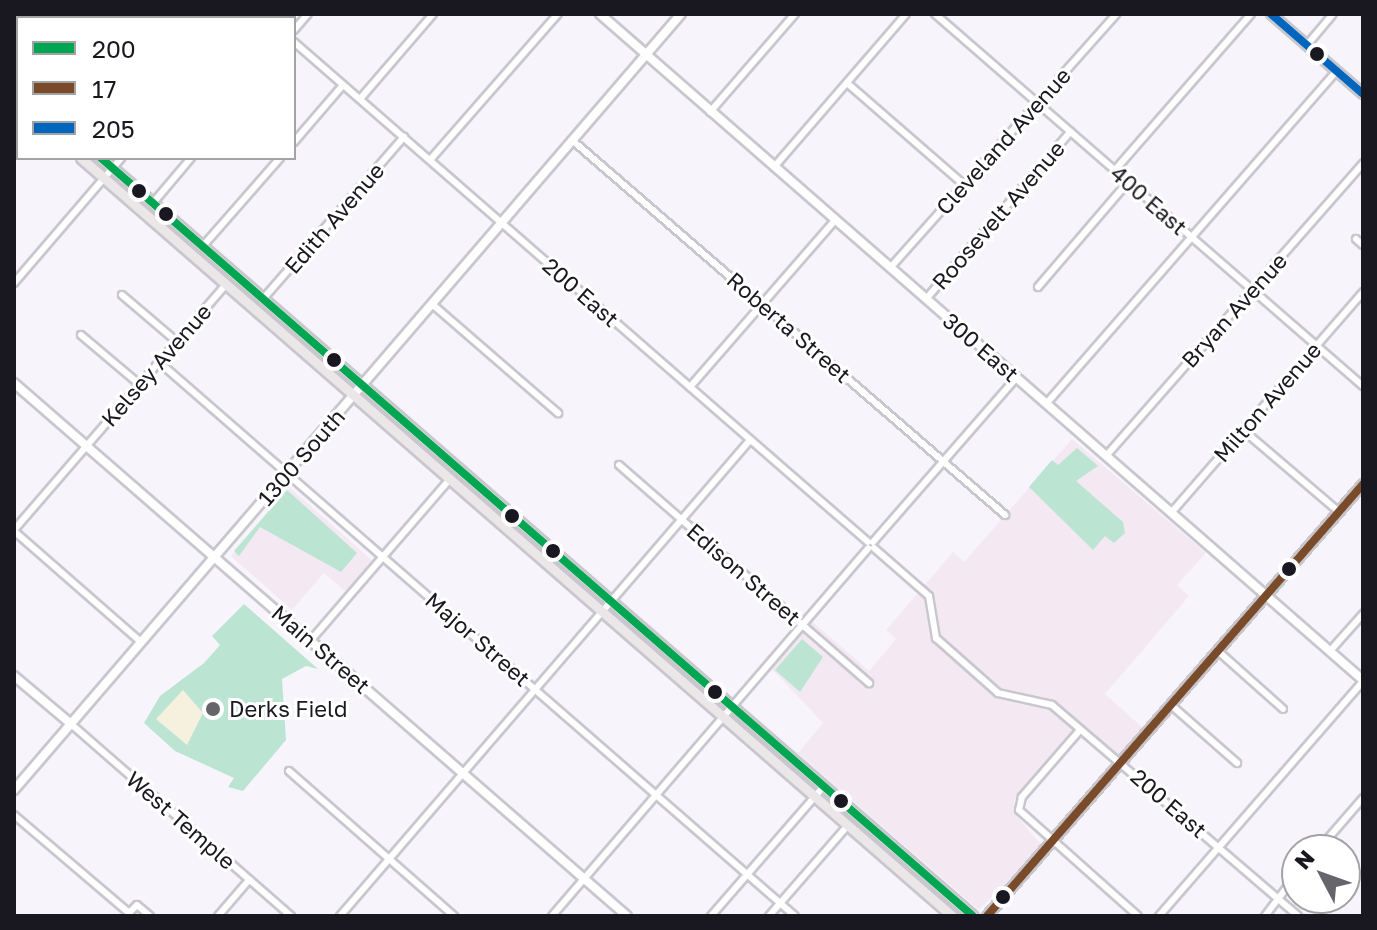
<!DOCTYPE html>
<html>
<head>
<meta charset="utf-8">
<style>
  body { margin:0 }
  #map { position:relative; width:1377px; height:930px; overflow:hidden; background:#f7f5fb; font-family:"Golos Text",sans-serif }
  div>[style] { position:absolute }
  [style*='--x'] { left:calc(var(--x)*1px); top:calc(var(--y)*1px); width:calc(var(--w)*1px); rotate:calc(var(--a)*1deg) }
  .education>* { inset:0; background:#f4e8f3 }
  .green>* { inset:0; background:#bce4d3 }
  .sand>* { inset:0; background:#f6f0de }
  .roads { filter:drop-shadow(2px 0 #c9c7ce) drop-shadow(-2px 0 #c9c7ce) drop-shadow(0 2px #c9c7ce) drop-shadow(0 -2px #c9c7ce) }
  .street>* { height:6px; margin:-3px; padding:0 3px; transform-origin:3px; border-radius:3px; background:#fefefe }
  .secondary>* { height:8px; margin:-4px; padding:0 4px; transform-origin:4px; border-radius:4px; background:#fefefe }
  .primary>* { height:9px; margin:-4.5px; padding:0 4.5px; transform-origin:4.5px; border-radius:4.5px; background:#ebe6e7 }
  .bus-1>* { height:8px; margin:-4px; padding:0 4px; transform-origin:4px; border-radius:4px; background:#00a651 }
  .bus-2>* { height:8px; margin:-4px; padding:0 4px; transform-origin:4px; border-radius:4px; background:#7a4b2a }
  .bus-3>* { height:8px; margin:-4px; padding:0 4px; transform-origin:4px; border-radius:4px; background:#0065bd }
  .dots>* { width:22px; height:22px; translate:-50% -50%; box-sizing:border-box; border:4px solid #fff; border-radius:50% }
  span { translate:-50% -50%; white-space:nowrap; text-align:center; line-height:1.15; -webkit-text-stroke:6px #fff; paint-order:stroke }
  .street-label { font-size:22px; color:#19171f }
  .poi-label { font-size:22px; color:#19171f }
  .left { translate:0 -50%; text-align:left }
  .frame { position:absolute; inset:0; border:16px solid #19171f; pointer-events:none }
  .legend { position:absolute; left:16px; top:16px; width:280px; height:144px; box-sizing:border-box; background:#fff; border:2px solid #a3a2a5; margin:0; padding:10px 14px; list-style:none; font-size:24px; color:#19171f }
  .legend li { display:flex; align-items:center; gap:16px; height:40px }
  .legend b { width:40px; border:2px solid #a3a2a5 }
  .north { position:absolute; left:1281px; top:834px; width:80px; height:80px; box-sizing:border-box; background:#fff; border:2px solid #a3a2a5; border-radius:50%; rotate:311deg; font-size:22px; font-weight:700; line-height:32px; text-align:center; color:#19171f }
  .north::after { content:''; display:block; margin:auto; width:28px; height:36px; background:#67656c; clip-path:polygon(50% 0,100% 100%,50% 72%,0 100%) }
</style>
</head>
<body>
<div id="map">
  <div class="education">
    <i style="clip-path:polygon(1072px 439px,1206px 553px,1177px 585px,1189px 596px,1105px 694px,1143px 728px,1117px 757px,1079px 725px,1014px 801px,1016px 815px,1042px 846px,979px 910px,798px 753px,823px 723px,771px 668px,812px 621px,869px 671px,896px 639px,886px 630px,953px 552px,964px 562px)"></i>
    <i style="clip-path:polygon(290px 488px,374px 562px,347px 593px,324px 573px,292px 610px,231px 556px)"></i>
  </div>
  <div class="green">
    <i style="clip-path:polygon(1077px 448px,1098px 466px,1076px 481px,1123px 522px,1125px 533px,1114px 543px,1105px 536px,1093px 550px,1029px 487px,1052px 460px,1058px 465px)"></i>
    <i style="clip-path:polygon(287px 490px,357px 553px,341px 572px,260px 527px,239px 556px,234px 551px)"></i>
    <i style="clip-path:polygon(244px 604px,318px 669px,306px 666px,282px 679px,286px 740px,243px 791px,228px 787px,234px 778px,175px 751px,144px 723px,160px 696px,204px 663px,220px 645px,212px 636px)"></i>
    <i style="clip-path:polygon(802px 639px,823px 657px,800px 692px,775px 670px)"></i>
  </div>
  <div class="sand">
    <i style="clip-path:polygon(183px 690px,203px 713px,187px 745px,156px 719px)"></i>
  </div>
  <div class="roads">
    <div class="street">
      <i style="--x:262;--y:14;--w:6;--a:39"></i>
      <i style="--x:935;--y:14;--w:567;--a:41"></i>
      <i style="--x:84;--y:18;--w:6;--a:-45"></i>
      <i style="--x:171;--y:18;--w:6;--a:-45"></i>
      <i style="--x:242;--y:18;--w:6;--a:-45"></i>
      <i style="--x:294;--y:30;--w:21;--a:-49"></i>
      <i style="--x:294;--y:42;--w:761;--a:41.06"></i>
      <i style="--x:1307;--y:45;--w:40;--a:-50"></i>
      <i style="--x:847;--y:83;--w:154;--a:41"></i>
      <i style="--x:360;--y:99;--w:112;--a:-49.3"></i>
      <i style="--x:710;--y:112;--w:130;--a:-49.1"></i>
      <i style="--x:572;--y:140;--w:573;--a:40.89"></i>
      <i style="--x:294;--y:142;--w:75;--a:-49.3"></i>
      <i style="--x:430;--y:160;--w:194;--a:-48.8"></i>
      <i style="--x:774;--y:167;--w:202;--a:-49.2"></i>
      <i style="--x:1115;--y:170;--w:207;--a:-48.9"></i>
      <i style="--x:153;--y:203;--w:59;--a:-49.8"></i>
      <i style="--x:1356;--y:239;--w:9;--a:41"></i>
      <i style="--x:203;--y:246;--w:117;--a:-48.8"></i>
      <i style="--x:890;--y:268;--w:340;--a:-48.3"></i>
      <i style="--x:14;--y:283;--w:165;--a:-49.4"></i>
      <i style="--x:1038;--y:287;--w:138;--a:-49.4"></i>
      <i style="--x:122;--y:295;--w:71;--a:40.4"></i>
      <i style="--x:263;--y:299;--w:215;--a:-49"></i>
      <i style="--x:926;--y:299;--w:221;--a:-49.2"></i>
      <i style="--x:432;--y:304;--w:167;--a:40.9"></i>
      <i style="--x:81;--y:335;--w:76;--a:40.2"></i>
      <i style="--x:159;--y:362;--w:843;--a:41.06"></i>
      <i style="--x:690;--y:387;--w:221;--a:-49"></i>
      <i style="--x:1046;--y:404;--w:442;--a:-48.9"></i>
      <i style="--x:1243;--y:430;--w:126;--a:40.5"></i>
      <i style="--x:1106;--y:456;--w:390;--a:-48.7"></i>
      <i style="--x:619;--y:465;--w:332;--a:41.1"></i>
      <i style="--x:1171;--y:513;--w:293;--a:-49"></i>
      <i style="--x:14;--y:530;--w:325;--a:-49.2"></i>
      <i style="--x:14;--y:531;--w:169;--a:41.2"></i>
      <i style="--x:873;--y:542;--w:218;--a:-48.9"></i>
      <i style="--x:874;--y:548;--w:73;--a:41.1"></i>
      <i style="--x:929;--y:596;--w:43;--a:80.5"></i>
      <i style="--x:936;--y:638;--w:83;--a:41.6"></i>
      <i style="--x:998;--y:693;--w:55;--a:12.5"></i>
      <i style="--x:1052;--y:705;--w:324;--a:40.6"></i>
      <i style="--x:311;--y:640;--w:213;--a:-49.2"></i>
      <i style="--x:1218;--y:651;--w:87;--a:41.7"></i>
      <i style="--x:1330;--y:651;--w:50;--a:-48.3"></i>
      <i style="--x:1171;--y:705;--w:88;--a:41.3"></i>
      <i style="--x:71;--y:724;--w:292;--a:41.1"></i>
      <i style="--x:1080;--y:730;--w:89;--a:130.9"></i>
      <i style="--x:1022;--y:797;--w:13;--a:103"></i>
      <i style="--x:1019;--y:810;--w:159;--a:41.7"></i>
      <i style="--x:289;--y:771;--w:220;--a:41.3"></i>
      <i style="--x:14;--y:815;--w:151;--a:40.4"></i>
      <i style="--x:129;--y:913;--w:11;--a:-45"></i>
      <i style="--x:137;--y:905;--w:17;--a:40"></i>
      <i style="--x:1318;--y:850;--w:69;--a:-49.1"></i>
      <i style="--x:218;--y:916;--w:48;--a:-49.3"></i>
      <i style="--x:340;--y:916;--w:628;--a:-49.26"></i>
      <i style="--x:552;--y:916;--w:485;--a:-49.3"></i>
      <i style="--x:711;--y:916;--w:172;--a:-49"></i>
      <i style="--x:769;--y:916;--w:121;--a:-49"></i>
      <i style="--x:1159;--y:916;--w:311;--a:-49"></i>
      <i style="--x:1265;--y:916;--w:53;--a:-52.7"></i>
    </div>
    <div class="secondary">
      <i style="--x:600;--y:14;--w:1013;--a:41.12"></i>
      <i style="--x:1271;--y:14;--w:122;--a:41"></i>
      <i style="--x:14;--y:383;--w:812;--a:41.01"></i>
      <i style="--x:14;--y:676;--w:75;--a:40.1"></i>
      <i style="--x:14;--y:790;--w:1023;--a:-49.32"></i>
      <i style="--x:987;--y:916;--w:573;--a:-48.96"></i>
    </div>
    <div class="primary">
      <i style="--x:14;--y:82;--w:6;--a:45"></i>
      <i style="--x:14;--y:100;--w:5;--a:37"></i>
      <i style="--x:81;--y:158;--w:1155;--a:41.03"></i>
      <i style="--x:101;--y:158;--w:1155;--a:41"></i>
    </div>
  </div>
  <div class="bus-1">
    <i style="--x:101;--y:158;--w:1155;--a:41"></i>
  </div>
  <div class="bus-2">
    <i style="--x:987;--y:916;--w:573;--a:-48.96"></i>
  </div>
  <div class="bus-3">
    <i style="--x:1271;--y:14;--w:122;--a:41"></i>
  </div>
  <div class="dots">
    <i style="left:1317px;top:54px;background:#19171f"></i>
    <i style="left:139px;top:191px;background:#19171f"></i>
    <i style="left:166px;top:214px;background:#19171f"></i>
    <i style="left:334px;top:360px;background:#19171f"></i>
    <i style="left:512px;top:516px;background:#19171f"></i>
    <i style="left:553px;top:551px;background:#19171f"></i>
    <i style="left:1289px;top:569px;background:#19171f"></i>
    <i style="left:715px;top:692px;background:#19171f"></i>
    <i style="left:213px;top:709px;background:#67656c"></i>
    <i style="left:841px;top:801px;background:#19171f"></i>
    <i style="left:1003px;top:897px;background:#19171f"></i>
  </div>
  <div class="street-label">
    <span style="left:1003px;top:141px;rotate:-48deg">Cleveland Avenue</span>
    <span style="left:1149px;top:200px;rotate:41deg">400 East</span>
    <span style="left:998px;top:215px;rotate:-49deg">Roosevelt Avenue</span>
    <span style="left:334px;top:218px;rotate:-49deg">Edith Avenue</span>
    <span style="left:581px;top:292px;rotate:41deg">200 East</span>
    <span style="left:1234px;top:310px;rotate:-48deg">Bryan Avenue</span>
    <span style="left:789px;top:327px;rotate:41deg">Roberta Street</span>
    <span style="left:981px;top:347px;rotate:41deg">300 East</span>
    <span style="left:156px;top:365px;rotate:-49deg">Kelsey Avenue</span>
    <span style="left:1267px;top:402px;rotate:-49deg">Milton Avenue</span>
    <span style="left:301px;top:457px;rotate:-49deg">1300 South</span>
    <span style="left:744px;top:574px;rotate:41deg">Edison Street</span>
    <span style="left:478px;top:639px;rotate:41deg">Major Street</span>
    <span style="left:321px;top:649px;rotate:41deg">Main Street</span>
    <span style="left:1169px;top:803px;rotate:41deg">200 East</span>
    <span style="left:181px;top:820px;rotate:41deg">West Temple</span>
  </div>
  <div class="poi-label">
    <span class="left" style="left:229px;top:709px">Derks Field</span>
  </div>
  <div class="frame"></div>
  <ul class="legend">
  <li><b style="height:10px;background:#00a651"></b>200</li>
  <li><b style="height:10px;background:#7a4b2a"></b>17</li>
  <li><b style="height:10px;background:#0065bd"></b>205</li>
  </ul>
  <div class="north">N</div>
</div>
</body>
</html>
